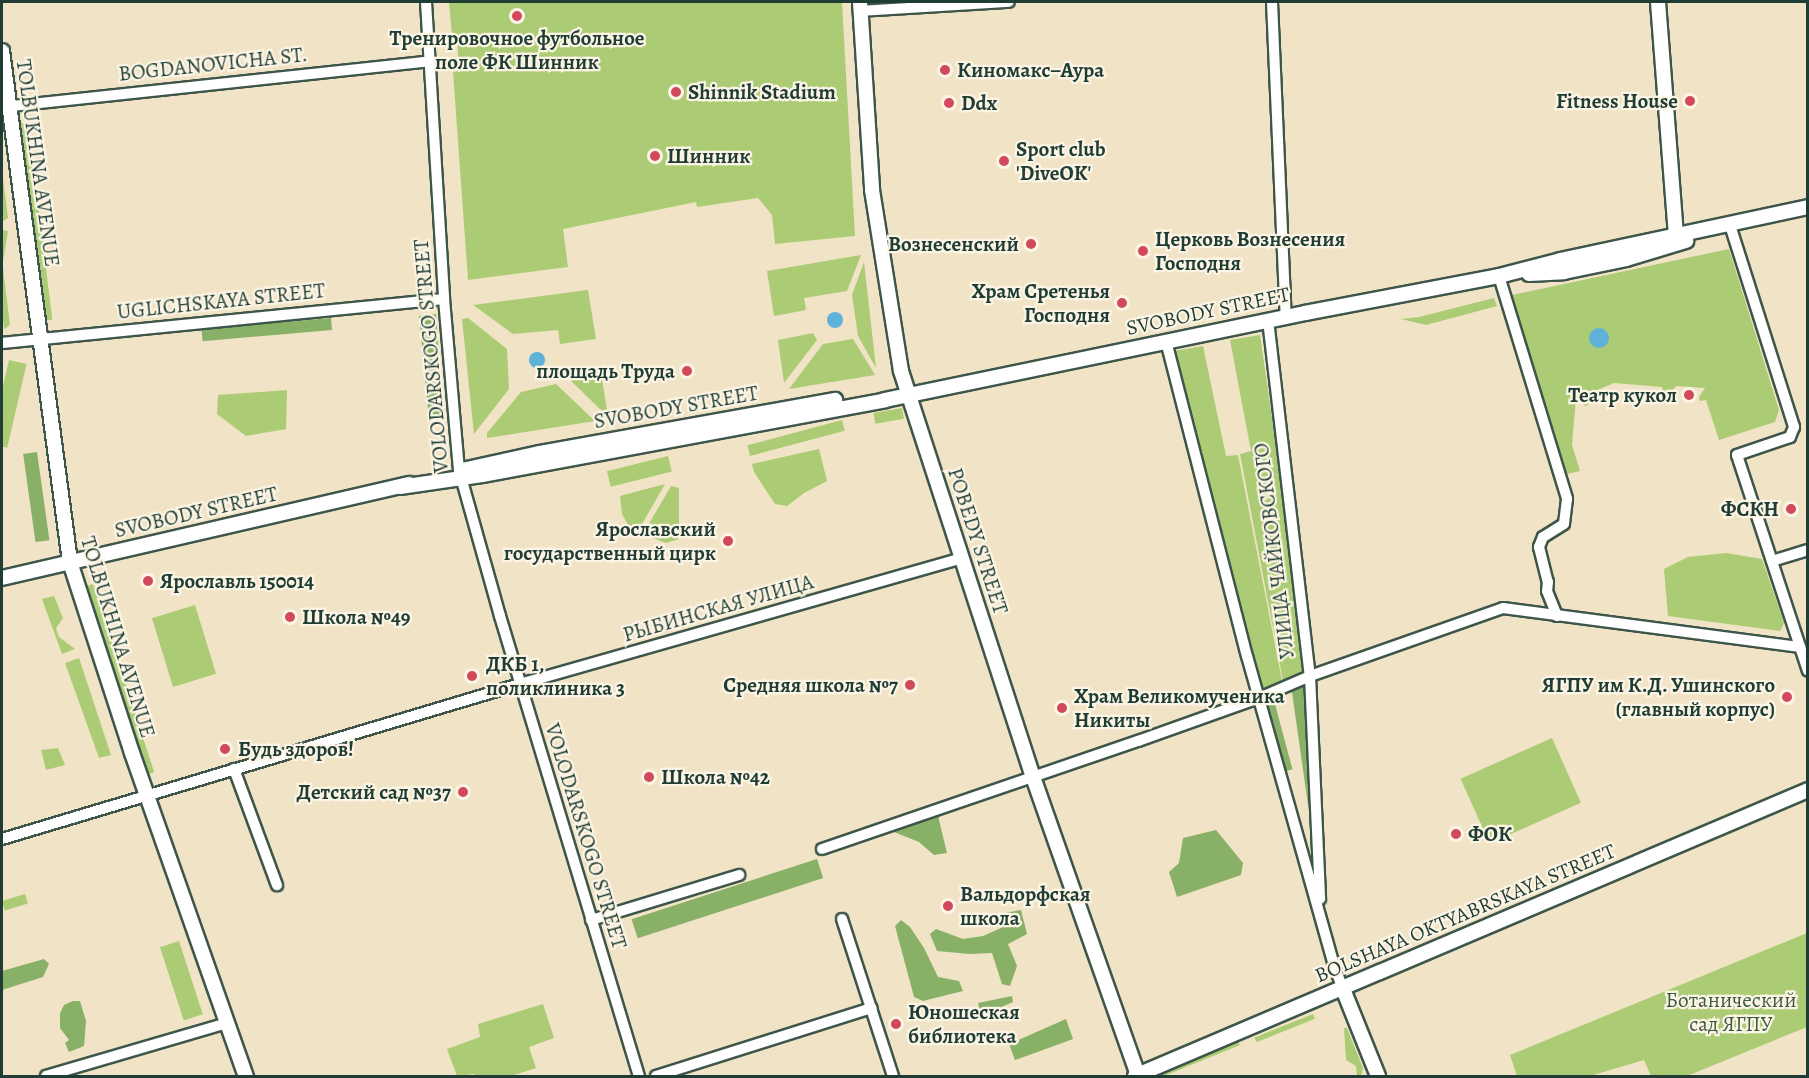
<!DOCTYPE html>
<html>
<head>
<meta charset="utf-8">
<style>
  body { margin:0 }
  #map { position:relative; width:1809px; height:1078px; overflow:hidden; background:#f1e3c5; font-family:Alegreya,serif }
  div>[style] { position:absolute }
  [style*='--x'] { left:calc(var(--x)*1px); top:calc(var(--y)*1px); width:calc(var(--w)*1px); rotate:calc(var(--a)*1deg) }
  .green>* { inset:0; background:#abcc74; transform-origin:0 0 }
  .forest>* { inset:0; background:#88b066; transform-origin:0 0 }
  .water>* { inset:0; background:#5eb2da }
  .round { border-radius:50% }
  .roads { filter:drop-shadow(2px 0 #3e564a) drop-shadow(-2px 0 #3e564a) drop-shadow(0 2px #3e564a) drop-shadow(0 -2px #3e564a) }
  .minor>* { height:10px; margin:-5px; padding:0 5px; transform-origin:5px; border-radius:5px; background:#fff }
  .major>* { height:14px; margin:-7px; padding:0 7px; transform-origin:7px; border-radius:7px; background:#fff }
  .dots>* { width:16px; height:16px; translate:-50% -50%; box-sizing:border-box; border:3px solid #fcf5e5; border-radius:50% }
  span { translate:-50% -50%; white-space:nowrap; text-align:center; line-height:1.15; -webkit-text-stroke:4.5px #fcf5e5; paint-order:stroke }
  .poi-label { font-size:21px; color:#1f3d34; font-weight:700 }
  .left { translate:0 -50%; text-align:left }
  .right { translate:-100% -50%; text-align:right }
  .street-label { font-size:21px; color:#1f3d34 }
  .park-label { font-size:21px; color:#3b5a41 }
  .frame { position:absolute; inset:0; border:3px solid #1f3d34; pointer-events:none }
</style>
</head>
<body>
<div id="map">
  <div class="green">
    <i style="clip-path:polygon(449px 2px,842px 2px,855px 236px,775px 244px,772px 215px,758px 198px,697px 207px,696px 202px,563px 229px,568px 267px,468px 280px,453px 72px,459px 71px,457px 36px,452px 36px)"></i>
    <i style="left:28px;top:122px;width:199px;height:10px;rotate:83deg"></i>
    <i style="clip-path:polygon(2px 169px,8px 218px,2px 222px)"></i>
    <i style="left:2px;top:230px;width:6px;height:94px;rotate:9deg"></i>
    <i style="clip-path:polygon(1729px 249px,1779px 410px,1775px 422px,1719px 440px,1706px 400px,1700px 401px,1699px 397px,1705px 388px,1676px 386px,1665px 400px,1662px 387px,1614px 383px,1586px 395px,1589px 404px,1585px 406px,1576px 398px,1572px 445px,1580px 471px,1567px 474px,1512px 295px)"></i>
    <i style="clip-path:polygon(861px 255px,847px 291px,804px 298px,806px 310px,774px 316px,767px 271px)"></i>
    <i style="clip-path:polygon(2px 260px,10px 325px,4px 329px,2px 309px)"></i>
    <i style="clip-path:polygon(864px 262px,876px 368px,858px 336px,852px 295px)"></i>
    <i style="clip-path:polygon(588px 290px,596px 339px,560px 344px,558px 330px,513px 334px,473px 305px)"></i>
    <i style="clip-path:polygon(1494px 298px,1497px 306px,1426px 325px,1401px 319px,1419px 317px)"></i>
    <i style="clip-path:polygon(468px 318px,507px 349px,509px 389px,474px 434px,462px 319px)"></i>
    <i style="clip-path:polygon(813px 333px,817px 340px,784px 383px,778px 340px)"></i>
    <i style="clip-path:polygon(1260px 335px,1309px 675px,1284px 686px,1240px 454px,1251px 451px,1230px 340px)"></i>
    <i style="clip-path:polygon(853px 339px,875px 375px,789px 389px,823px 344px)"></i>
    <i style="clip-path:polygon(1203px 346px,1226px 456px,1238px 455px,1283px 686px,1259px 697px,1174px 351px)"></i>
    <i style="left:9px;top:360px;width:18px;height:86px;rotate:13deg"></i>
    <i style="clip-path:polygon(600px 367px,607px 410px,603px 412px,564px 374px,564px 371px)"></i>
    <i style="clip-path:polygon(556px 384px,595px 421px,487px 438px,487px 433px,521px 392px)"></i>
    <i style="clip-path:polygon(287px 390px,286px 429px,246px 436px,217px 414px,218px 395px)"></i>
    <i style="left:902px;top:408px;width:11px;height:29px;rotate:80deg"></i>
    <i style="left:842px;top:420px;width:11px;height:98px;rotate:75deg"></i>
    <i style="clip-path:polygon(819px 449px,827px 481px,804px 493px,787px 506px,775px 504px,754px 472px,752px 464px)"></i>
    <i style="left:668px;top:456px;width:16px;height:63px;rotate:76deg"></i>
    <i style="clip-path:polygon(665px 484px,638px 531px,628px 525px,622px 514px,620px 496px)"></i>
    <i style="clip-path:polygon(671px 486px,679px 488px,679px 539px,666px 543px,643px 534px)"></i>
    <i style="clip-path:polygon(1726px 553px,1762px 559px,1784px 623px,1780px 631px,1668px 616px,1664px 569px,1688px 557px)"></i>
    <i style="left:93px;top:584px;width:198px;height:9px;rotate:72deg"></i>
    <i style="clip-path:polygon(54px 596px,63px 618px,56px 628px,59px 637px,75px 649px,62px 654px,42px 599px)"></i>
    <i style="left:195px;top:605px;width:72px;height:45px;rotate:73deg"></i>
    <i style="clip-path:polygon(79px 658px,111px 755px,99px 758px,65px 663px)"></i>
    <i style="left:1552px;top:738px;width:71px;height:100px;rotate:66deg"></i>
    <i style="clip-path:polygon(58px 748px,65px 765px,46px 770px,41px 750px)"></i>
    <i style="left:25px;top:894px;width:10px;height:24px;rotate:73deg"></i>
    <i style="clip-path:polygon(1807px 933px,1807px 1027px,1687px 1076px,1651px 1076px,1644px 1060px,1590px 1076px,1517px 1076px,1510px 1055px)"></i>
    <i style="left:179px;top:941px;width:77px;height:20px;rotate:72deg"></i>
    <i style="clip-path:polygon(543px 1004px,554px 1038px,529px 1047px,536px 1068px,511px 1076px,475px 1076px,474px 1074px,457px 1076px,447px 1049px,480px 1037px,478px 1024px)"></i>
    <i style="left:1313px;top:1014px;width:5px;height:63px;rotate:68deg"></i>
    <i style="clip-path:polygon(1344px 1028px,1347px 1028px,1363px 1068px,1361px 1076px,1357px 1076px,1356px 1066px,1346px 1060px)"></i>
    <i style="clip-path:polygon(1237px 1041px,1240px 1045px,1164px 1076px,1151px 1076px)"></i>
  </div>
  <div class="forest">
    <i style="clip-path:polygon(436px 314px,443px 417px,429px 419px,419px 316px)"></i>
    <i style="left:331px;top:318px;width:12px;height:130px;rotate:85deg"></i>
    <i style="left:37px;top:452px;width:89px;height:14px;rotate:82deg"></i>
    <i style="clip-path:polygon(1309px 677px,1315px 825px,1311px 826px,1291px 685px)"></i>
    <i style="left:1272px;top:693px;width:79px;height:13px;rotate:75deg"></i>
    <i style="clip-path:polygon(939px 812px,939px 820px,947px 853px,934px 855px,919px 842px,889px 830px)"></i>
    <i style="clip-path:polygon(1216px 830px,1243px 863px,1241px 875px,1177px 897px,1169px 872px,1179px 863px,1183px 838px)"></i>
    <i style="left:817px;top:859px;width:20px;height:195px;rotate:72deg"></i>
    <i style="clip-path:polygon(1021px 910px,1027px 934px,1008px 944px,1017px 966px,1010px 986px,1002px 984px,992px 953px,970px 954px,937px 951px,930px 934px,936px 929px,963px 939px,983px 936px,1001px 928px,1000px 914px)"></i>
    <i style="clip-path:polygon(901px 920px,910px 927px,924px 948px,938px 977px,959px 981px,963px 991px,923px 1001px,914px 997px,895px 926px)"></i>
    <i style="clip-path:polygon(44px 959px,49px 964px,43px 977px,2px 990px,2px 971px)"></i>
    <i style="clip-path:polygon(1012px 996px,1013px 1002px,992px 1011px,980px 1012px,978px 1003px)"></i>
    <i style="clip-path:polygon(73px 1001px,80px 1001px,86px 1021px,84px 1046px,69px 1052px,65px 1043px,69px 1040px,60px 1028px,60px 1013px,64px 1005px)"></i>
    <i style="clip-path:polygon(1066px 1019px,1073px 1039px,1015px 1060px,1009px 1044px)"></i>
  </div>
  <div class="water">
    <i class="round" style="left:827px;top:312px;width:16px;height:16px"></i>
    <i class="round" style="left:1589px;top:328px;width:20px;height:20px"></i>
    <i class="round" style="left:529px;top:352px;width:16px;height:16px"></i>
  </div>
  <div class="roads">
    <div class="minor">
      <i style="--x:426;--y:2;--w:298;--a:86.5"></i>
      <i style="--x:444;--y:299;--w:172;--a:85"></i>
      <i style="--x:459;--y:470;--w:152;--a:74.3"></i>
      <i style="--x:500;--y:616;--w:481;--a:73.2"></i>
      <i style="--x:1272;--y:2;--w:315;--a:87.5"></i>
      <i style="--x:860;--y:11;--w:149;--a:-3.5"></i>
      <i style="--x:2;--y:107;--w:429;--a:-6.1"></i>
      <i style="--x:1730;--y:225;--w:212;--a:72.4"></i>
      <i style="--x:1794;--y:427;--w:11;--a:112"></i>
      <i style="--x:1790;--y:437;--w:56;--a:161.2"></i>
      <i style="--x:1737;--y:455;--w:227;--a:71.8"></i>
      <i style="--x:1499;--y:276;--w:233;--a:73"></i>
      <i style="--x:1567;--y:499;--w:25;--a:97"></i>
      <i style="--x:1564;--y:524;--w:25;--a:148"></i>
      <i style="--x:1543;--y:537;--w:11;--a:112"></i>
      <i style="--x:1539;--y:547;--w:36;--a:76"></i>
      <i style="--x:1548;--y:582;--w:9;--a:96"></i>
      <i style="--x:1547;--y:591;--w:27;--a:68"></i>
      <i style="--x:1268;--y:320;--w:358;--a:83.3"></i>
      <i style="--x:1310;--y:676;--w:223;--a:87.4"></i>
      <i style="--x:1166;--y:341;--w:325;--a:75.6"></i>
      <i style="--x:1247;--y:656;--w:318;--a:74.3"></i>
      <i style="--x:1333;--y:962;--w:29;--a:70"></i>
      <i style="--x:2;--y:343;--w:444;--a:-5.7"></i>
      <i style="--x:1772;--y:561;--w:38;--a:-17"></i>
      <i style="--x:234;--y:769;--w:124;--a:69.7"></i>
      <i style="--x:2;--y:839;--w:541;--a:-16.66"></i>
      <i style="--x:520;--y:684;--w:460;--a:-15.9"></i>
      <i style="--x:822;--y:849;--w:334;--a:-18.9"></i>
      <i style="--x:1138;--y:741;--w:128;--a:-19.6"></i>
      <i style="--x:1259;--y:698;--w:56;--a:-23.3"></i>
      <i style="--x:1310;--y:676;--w:205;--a:-19.4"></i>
      <i style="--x:1503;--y:608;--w:300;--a:7.5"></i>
      <i style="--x:842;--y:919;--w:165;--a:72"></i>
      <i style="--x:591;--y:920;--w:155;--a:-16.9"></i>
      <i style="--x:46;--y:1076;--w:189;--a:-16.3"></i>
      <i style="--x:656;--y:1076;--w:226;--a:-17.5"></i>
    </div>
    <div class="major">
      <i style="--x:860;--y:2;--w:188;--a:86.3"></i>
      <i style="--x:872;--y:190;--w:183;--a:80.9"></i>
      <i style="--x:901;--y:371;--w:427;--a:72"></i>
      <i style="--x:1033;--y:777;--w:316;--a:70.6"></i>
      <i style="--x:1658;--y:2;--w:235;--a:85.6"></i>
      <i style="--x:2;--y:51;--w:516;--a:82.42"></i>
      <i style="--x:70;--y:562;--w:201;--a:72"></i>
      <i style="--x:132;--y:753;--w:343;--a:70.6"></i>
      <i style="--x:1529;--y:274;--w:35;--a:-3"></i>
      <i style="--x:1564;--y:272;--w:63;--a:-11.8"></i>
      <i style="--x:1626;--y:259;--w:63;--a:-16.7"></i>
      <i style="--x:462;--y:470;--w:80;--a:-12.3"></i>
      <i style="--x:540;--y:453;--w:300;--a:-10.2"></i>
      <i style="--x:400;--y:487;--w:83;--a:-8.3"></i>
      <i style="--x:482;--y:475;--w:410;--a:-10.5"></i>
      <i style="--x:885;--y:400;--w:429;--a:-11.7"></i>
      <i style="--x:1305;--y:313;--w:197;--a:-10.8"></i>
      <i style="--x:1499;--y:276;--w:64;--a:-14.5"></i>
      <i style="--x:1561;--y:260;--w:253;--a:-12.1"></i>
      <i style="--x:2;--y:578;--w:418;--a:-13"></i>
      <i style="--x:1343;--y:989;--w:94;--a:68.1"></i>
      <i style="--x:1135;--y:1076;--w:731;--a:-23.02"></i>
    </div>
  </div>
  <div class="dots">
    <i style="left:517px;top:16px;background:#d1495b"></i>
    <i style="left:945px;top:70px;background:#d1495b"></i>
    <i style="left:676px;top:92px;background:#d1495b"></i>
    <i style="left:1690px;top:101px;background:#d1495b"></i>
    <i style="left:949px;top:103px;background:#d1495b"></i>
    <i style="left:655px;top:156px;background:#d1495b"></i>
    <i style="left:1004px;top:161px;background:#d1495b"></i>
    <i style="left:1031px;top:244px;background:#d1495b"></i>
    <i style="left:1143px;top:251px;background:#d1495b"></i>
    <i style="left:1122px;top:303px;background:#d1495b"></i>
    <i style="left:687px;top:371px;background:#d1495b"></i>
    <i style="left:1689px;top:395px;background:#d1495b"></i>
    <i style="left:1791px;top:509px;background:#d1495b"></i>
    <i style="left:728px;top:541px;background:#d1495b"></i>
    <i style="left:148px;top:581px;background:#d1495b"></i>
    <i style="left:290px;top:617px;background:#d1495b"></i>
    <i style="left:472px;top:676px;background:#d1495b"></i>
    <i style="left:910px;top:685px;background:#d1495b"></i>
    <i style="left:1787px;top:697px;background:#d1495b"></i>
    <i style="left:1062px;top:708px;background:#d1495b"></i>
    <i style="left:225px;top:749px;background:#d1495b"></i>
    <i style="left:649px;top:777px;background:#d1495b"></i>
    <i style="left:463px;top:792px;background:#d1495b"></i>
    <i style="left:1456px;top:834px;background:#d1495b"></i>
    <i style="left:948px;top:906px;background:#d1495b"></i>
    <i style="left:896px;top:1024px;background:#d1495b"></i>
  </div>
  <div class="poi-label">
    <span style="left:517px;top:50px">Тренировочное футбольное<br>поле ФК Шинник</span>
    <span class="left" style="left:957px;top:70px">Киномакс–Аура</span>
    <span class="left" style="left:688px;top:92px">Shinnik Stadium</span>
    <span class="right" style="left:1678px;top:101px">Fitness House</span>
    <span class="left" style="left:961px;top:103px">Ddx</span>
    <span class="left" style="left:1016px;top:161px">Sport club<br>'DiveOK'</span>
    <span class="left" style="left:667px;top:156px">Шинник</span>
    <span class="left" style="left:1155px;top:251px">Церковь Вознесения<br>Господня</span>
    <span class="right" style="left:1019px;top:244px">Вознесенский</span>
    <span class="right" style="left:1110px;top:303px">Храм Сретенья<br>Господня</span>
    <span class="right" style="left:675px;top:371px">площадь Труда</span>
    <span class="right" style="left:1677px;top:395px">Театр кукол</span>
    <span class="right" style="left:1779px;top:509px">ФСКН</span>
    <span class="right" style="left:716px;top:541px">Ярославский<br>государственный цирк</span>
    <span class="left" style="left:160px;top:581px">Ярославль 150014</span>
    <span class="left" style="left:302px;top:617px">Школа №49</span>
    <span class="left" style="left:486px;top:676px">ДКБ 1,<br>поликлиника 3</span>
    <span class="right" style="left:898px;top:685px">Средняя школа №7</span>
    <span class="right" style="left:1775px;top:697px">ЯГПУ им К.Д. Ушинского<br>(главный корпус)</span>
    <span class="left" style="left:1074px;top:708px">Храм Великомученика<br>Никиты</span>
    <span class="left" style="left:238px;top:749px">Будь здоров!</span>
    <span class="left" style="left:661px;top:777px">Школа №42</span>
    <span class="right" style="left:451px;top:792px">Детский сад №37</span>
    <span class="left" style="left:1468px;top:834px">ФОК</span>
    <span class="left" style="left:960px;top:906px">Вальдорфская<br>школа</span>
    <span class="left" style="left:908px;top:1024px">Юношеская<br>библиотека</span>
  </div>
  <div class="street-label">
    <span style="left:213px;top:64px;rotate:-6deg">BOGDANOVICHA ST.</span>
    <span style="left:38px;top:163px;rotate:82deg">TOLBUKHINA AVENUE</span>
    <span style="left:221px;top:301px;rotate:-6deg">UGLICHSKAYA STREET</span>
    <span style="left:1208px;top:311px;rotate:-12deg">SVOBODY STREET</span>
    <span style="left:431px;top:356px;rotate:-95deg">VOLODARSKOGO STREET</span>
    <span style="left:676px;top:407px;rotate:-10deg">SVOBODY STREET</span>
    <span style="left:196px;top:512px;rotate:-13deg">SVOBODY STREET</span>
    <span style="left:978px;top:541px;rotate:72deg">POBEDY STREET</span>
    <span style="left:1274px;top:551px;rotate:-97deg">УЛИЦА ЧАЙКОВСКОГО</span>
    <span style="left:718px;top:608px;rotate:-16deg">РЫБИНСКАЯ УЛИЦА</span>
    <span style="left:118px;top:637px;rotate:73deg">TOLBUKHINA AVENUE</span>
    <span style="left:586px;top:836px;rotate:73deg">VOLODARSKOGO STREET</span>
    <span style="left:1465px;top:913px;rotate:-23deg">BOLSHAYA OKTYABRSKAYA STREET</span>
  </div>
  <div class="park-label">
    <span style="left:1731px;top:1012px">Ботанический<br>сад ЯГПУ</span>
  </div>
  <div class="frame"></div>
</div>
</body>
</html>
